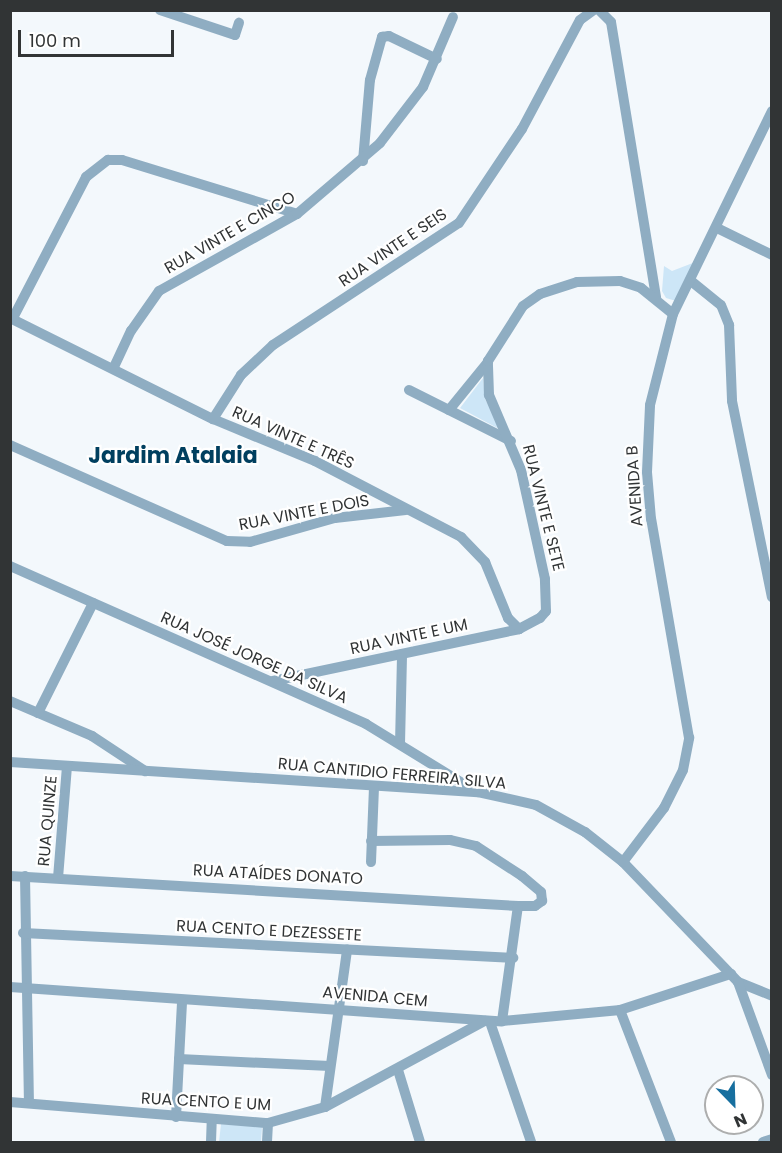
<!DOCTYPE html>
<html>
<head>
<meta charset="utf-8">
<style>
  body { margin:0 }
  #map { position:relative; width:782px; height:1153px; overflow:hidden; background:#f3f8fc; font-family:Poppins,sans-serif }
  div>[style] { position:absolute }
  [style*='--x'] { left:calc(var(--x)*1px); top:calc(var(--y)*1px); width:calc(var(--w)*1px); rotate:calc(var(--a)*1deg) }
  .green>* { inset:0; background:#cde6f7 }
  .minor>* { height:10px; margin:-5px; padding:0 5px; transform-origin:5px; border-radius:5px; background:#8fadc2 }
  span { translate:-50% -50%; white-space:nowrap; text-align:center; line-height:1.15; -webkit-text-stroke:4.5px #fff; paint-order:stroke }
  .street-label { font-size:16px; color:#313435 }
  .district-label { font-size:22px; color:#003f5f; font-weight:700 }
  .frame { position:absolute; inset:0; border:12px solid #313435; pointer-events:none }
  .north { position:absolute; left:704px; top:1075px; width:60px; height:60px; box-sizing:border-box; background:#fff; border:2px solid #adaeae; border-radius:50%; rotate:157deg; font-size:16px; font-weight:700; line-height:24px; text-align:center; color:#313435 }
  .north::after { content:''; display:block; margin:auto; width:21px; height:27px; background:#176f9f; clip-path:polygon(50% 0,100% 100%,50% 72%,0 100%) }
  .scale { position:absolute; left:18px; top:30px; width:156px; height:27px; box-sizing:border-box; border:3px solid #313435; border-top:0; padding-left:8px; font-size:18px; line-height:21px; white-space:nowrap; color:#313435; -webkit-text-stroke:4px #fff; paint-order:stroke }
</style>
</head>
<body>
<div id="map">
  <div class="green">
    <i style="clip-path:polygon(698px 261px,676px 301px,666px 298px,662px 291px,664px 266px,672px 271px)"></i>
    <i style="clip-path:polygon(483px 378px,485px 399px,501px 430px,460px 408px)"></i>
    <i style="clip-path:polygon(221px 1124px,262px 1127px,261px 1142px,219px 1142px)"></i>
  </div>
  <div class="minor">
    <i style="--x:160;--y:10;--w:79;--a:18.4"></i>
    <i style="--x:235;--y:35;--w:13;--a:-72"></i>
    <i style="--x:599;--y:10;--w:17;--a:45"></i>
    <i style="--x:611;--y:22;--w:279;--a:80.7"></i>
    <i style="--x:363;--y:161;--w:81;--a:-85.1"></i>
    <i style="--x:370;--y:80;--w:45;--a:-74.4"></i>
    <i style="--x:382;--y:37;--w:7;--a:-8"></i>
    <i style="--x:389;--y:36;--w:53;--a:25.6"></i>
    <i style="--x:717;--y:228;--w:61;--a:26.1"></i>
    <i style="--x:691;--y:281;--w:38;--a:39"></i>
    <i style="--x:721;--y:305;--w:22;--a:68"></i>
    <i style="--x:729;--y:325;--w:76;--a:87.7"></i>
    <i style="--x:732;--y:401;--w:200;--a:78.5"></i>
    <i style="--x:10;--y:318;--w:227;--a:26.5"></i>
    <i style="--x:213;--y:419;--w:110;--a:22.4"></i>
    <i style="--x:315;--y:461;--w:165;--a:27.5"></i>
    <i style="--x:461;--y:537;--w:35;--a:46"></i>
    <i style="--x:485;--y:562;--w:61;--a:67.7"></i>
    <i style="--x:508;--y:618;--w:16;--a:45"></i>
    <i style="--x:13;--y:318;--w:159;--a:-62.6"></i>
    <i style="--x:86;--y:177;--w:28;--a:-38"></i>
    <i style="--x:108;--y:160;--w:14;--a:0"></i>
    <i style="--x:122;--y:160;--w:183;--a:17.1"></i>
    <i style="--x:114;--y:367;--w:40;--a:-65"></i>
    <i style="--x:131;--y:331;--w:49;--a:-55"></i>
    <i style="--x:159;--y:291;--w:158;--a:-29.2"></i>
    <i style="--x:297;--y:214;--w:109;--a:-40.5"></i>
    <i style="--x:380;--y:143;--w:71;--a:-52.5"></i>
    <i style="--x:423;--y:87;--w:76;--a:-66.8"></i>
    <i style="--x:409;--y:390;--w:114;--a:26.6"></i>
    <i style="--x:449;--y:410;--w:62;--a:-50.9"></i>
    <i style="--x:213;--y:419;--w:52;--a:-57.5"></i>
    <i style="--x:241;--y:375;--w:44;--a:-43.2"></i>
    <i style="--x:273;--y:345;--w:222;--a:-33.3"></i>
    <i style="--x:459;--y:223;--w:113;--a:-56.2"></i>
    <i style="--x:522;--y:129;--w:123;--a:-62"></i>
    <i style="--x:580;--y:20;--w:17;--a:-36"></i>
    <i style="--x:10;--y:445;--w:237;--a:23.9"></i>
    <i style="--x:227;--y:541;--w:23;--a:2"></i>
    <i style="--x:250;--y:542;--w:88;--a:-15.8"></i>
    <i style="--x:335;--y:518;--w:71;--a:-6.4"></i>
    <i style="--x:10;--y:566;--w:389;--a:23.9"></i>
    <i style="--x:366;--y:724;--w:130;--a:31.5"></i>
    <i style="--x:273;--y:681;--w:251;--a:-11.9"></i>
    <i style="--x:519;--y:629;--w:24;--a:-28"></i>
    <i style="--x:540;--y:618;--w:9;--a:-49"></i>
    <i style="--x:546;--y:611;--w:32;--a:-92"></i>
    <i style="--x:545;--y:579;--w:112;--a:-102.4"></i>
    <i style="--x:521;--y:470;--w:82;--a:-113.1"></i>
    <i style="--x:489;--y:395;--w:34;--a:-92"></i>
    <i style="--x:488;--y:361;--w:65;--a:-57.5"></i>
    <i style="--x:523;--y:306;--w:21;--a:-35"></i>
    <i style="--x:540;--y:294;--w:39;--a:-18"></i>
    <i style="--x:577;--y:282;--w:43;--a:-1.3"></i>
    <i style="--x:620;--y:281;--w:22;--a:18"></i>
    <i style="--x:641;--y:288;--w:41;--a:39.1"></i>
    <i style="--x:10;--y:701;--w:89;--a:23.1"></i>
    <i style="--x:92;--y:736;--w:64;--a:33.4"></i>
    <i style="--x:38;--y:713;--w:123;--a:-63.4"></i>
    <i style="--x:400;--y:744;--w:90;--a:-88.7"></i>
    <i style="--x:10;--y:762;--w:469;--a:3.7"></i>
    <i style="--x:478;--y:792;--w:59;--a:12.6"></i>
    <i style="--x:536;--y:805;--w:56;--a:28.9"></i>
    <i style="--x:585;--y:832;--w:48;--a:38.3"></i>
    <i style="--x:623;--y:862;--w:166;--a:46.2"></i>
    <i style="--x:738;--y:982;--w:37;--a:22"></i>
    <i style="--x:371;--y:862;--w:76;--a:-87.7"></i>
    <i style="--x:623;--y:862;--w:68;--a:-52.8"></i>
    <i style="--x:664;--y:808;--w:42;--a:-63.4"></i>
    <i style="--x:683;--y:770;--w:33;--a:-79"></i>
    <i style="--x:689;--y:738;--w:222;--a:-99.8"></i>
    <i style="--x:651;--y:519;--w:47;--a:-94.9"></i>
    <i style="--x:647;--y:472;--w:67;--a:-87.4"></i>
    <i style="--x:650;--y:405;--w:94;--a:-75.8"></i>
    <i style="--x:673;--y:314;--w:226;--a:-64"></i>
    <i style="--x:10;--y:876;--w:509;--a:3.38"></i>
    <i style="--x:518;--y:906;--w:17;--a:0"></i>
    <i style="--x:535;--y:906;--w:9;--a:-36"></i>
    <i style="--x:542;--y:901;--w:9;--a:-96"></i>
    <i style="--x:541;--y:892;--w:25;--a:-140"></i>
    <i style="--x:522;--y:876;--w:55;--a:-146.9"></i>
    <i style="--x:476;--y:846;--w:27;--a:-167"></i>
    <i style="--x:450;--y:840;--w:79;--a:179.3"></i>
    <i style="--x:25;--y:876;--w:227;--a:89"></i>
    <i style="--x:58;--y:878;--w:111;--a:-85.4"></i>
    <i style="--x:23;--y:933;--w:491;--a:2.9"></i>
    <i style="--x:738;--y:982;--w:99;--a:69.9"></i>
    <i style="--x:10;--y:987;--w:493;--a:4"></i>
    <i style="--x:502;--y:1021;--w:119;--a:-5.3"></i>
    <i style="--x:620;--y:1010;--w:117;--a:-18"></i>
    <i style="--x:620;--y:1010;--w:142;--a:68.9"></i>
    <i style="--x:502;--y:1021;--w:116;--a:-82.1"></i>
    <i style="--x:490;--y:1022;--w:127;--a:71.1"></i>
    <i style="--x:179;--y:1059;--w:151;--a:2.7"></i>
    <i style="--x:398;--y:1070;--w:75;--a:73"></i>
    <i style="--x:10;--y:1102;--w:259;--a:4.7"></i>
    <i style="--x:268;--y:1123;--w:59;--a:-15.7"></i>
    <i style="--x:325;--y:1107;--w:182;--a:-28.3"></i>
    <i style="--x:325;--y:1107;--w:159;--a:-82"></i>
    <i style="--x:176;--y:1117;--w:115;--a:-87"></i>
    <i style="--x:211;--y:1142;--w:23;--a:-88"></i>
    <i style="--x:267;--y:1142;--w:19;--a:-87"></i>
    <i style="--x:763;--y:1142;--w:9;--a:-18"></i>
  </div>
  <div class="street-label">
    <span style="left:230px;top:233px;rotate:-30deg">RUA VINTE E CINCO</span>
    <span style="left:393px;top:248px;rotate:-34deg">RUA VINTE E SEIS</span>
    <span style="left:293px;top:438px;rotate:24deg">RUA VINTE E TRÊS</span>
    <span style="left:635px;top:486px;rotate:-94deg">AVENIDA B</span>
    <span style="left:543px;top:508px;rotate:76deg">RUA VINTE E SETE</span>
    <span style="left:304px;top:513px;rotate:-11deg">RUA VINTE E DOIS</span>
    <span style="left:409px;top:637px;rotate:-12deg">RUA VINTE E UM</span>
    <span style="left:254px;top:658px;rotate:24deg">RUA JOSÉ JORGE DA SILVA</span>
    <span style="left:392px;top:774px;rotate:5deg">RUA CANTIDIO FERREIRA SILVA</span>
    <span style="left:48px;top:821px;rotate:-85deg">RUA QUINZE</span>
    <span style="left:278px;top:875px;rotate:3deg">RUA ATAÍDES DONATO</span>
    <span style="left:269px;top:931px;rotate:3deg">RUA CENTO E DEZESSETE</span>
    <span style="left:375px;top:997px;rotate:5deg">AVENIDA CEM</span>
    <span style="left:206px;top:1102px;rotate:3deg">RUA CENTO E UM</span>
  </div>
  <div class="district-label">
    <span style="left:173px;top:456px">Jardim Atalaia</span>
  </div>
  <div class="frame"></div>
  <div class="north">N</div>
  <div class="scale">100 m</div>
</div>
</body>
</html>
